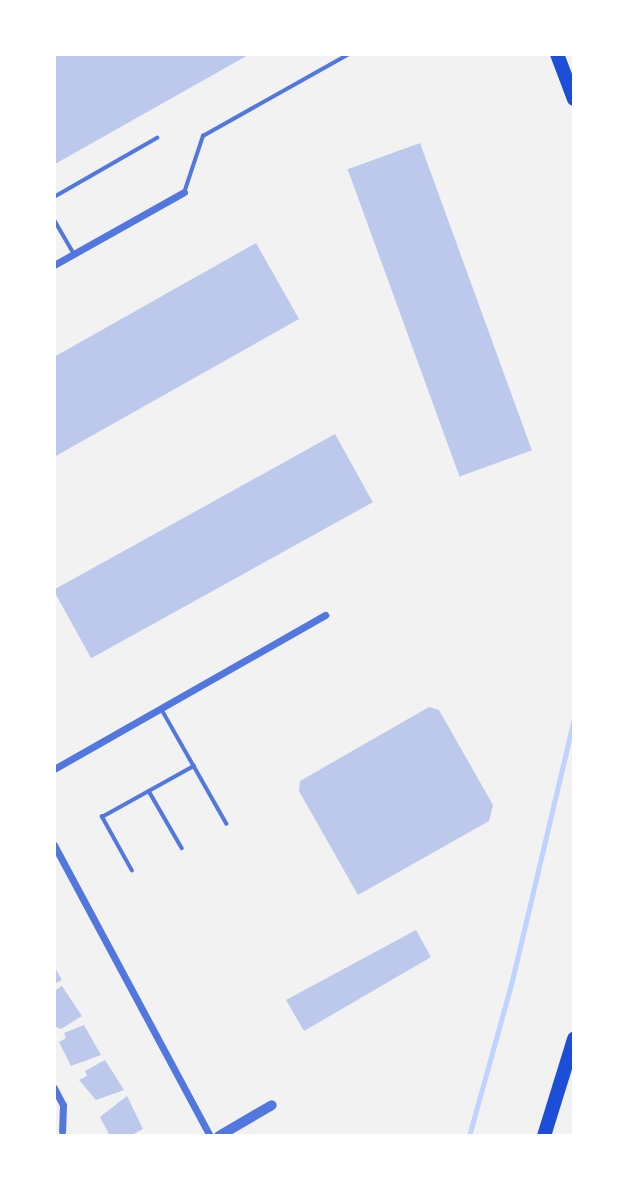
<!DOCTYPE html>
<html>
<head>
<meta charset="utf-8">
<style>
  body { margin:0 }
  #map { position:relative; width:628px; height:1190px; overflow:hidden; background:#f2f2f2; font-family:"Titillium Web",sans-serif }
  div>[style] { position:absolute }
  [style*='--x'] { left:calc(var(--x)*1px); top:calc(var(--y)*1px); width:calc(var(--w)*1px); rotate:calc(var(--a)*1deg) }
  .stream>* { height:4.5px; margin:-2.25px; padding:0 2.25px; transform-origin:2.25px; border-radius:2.25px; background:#bfd3fe }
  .building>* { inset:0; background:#bdc9ec; transform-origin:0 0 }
  .service>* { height:3.5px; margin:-1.75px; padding:0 1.75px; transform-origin:1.75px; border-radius:1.75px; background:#5277de }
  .minor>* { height:7px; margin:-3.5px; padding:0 3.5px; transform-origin:3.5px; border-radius:3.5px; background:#5277de }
  .tertiary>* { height:10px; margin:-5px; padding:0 5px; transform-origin:5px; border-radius:5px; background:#5277de }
  .motorway>* { height:14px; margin:-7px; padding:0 7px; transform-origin:7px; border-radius:7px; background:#1d4ed8 }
  span { translate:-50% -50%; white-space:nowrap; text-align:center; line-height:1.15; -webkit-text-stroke:5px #fff; paint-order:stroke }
  .frame { position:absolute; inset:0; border:56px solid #fff; pointer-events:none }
</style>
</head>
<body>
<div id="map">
  <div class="stream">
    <i style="--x:469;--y:1136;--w:157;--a:-74.5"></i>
    <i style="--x:511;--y:985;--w:274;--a:-76.7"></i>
  </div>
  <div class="building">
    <i style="clip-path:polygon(54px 54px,250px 54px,55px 164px)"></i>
    <i style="left:420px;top:143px;width:327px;height:77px;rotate:70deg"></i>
    <i style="clip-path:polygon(256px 243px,299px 319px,54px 457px,54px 357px)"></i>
    <i style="left:335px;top:434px;width:78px;height:322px;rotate:61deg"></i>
    <i style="clip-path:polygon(429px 707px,439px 710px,493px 805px,489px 821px,358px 895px,299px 791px,300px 781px)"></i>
    <i style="clip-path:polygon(416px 930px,431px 957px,304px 1031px,286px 1000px)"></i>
    <i style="clip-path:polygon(54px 966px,62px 980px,54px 984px)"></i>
    <i style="clip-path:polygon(62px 986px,82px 1016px,61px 1029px,54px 1026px,54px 991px)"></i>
    <i style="clip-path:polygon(84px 1025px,101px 1055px,71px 1066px,59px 1042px,66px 1038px,64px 1033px)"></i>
    <i style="clip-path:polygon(105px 1060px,124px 1090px,96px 1100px,79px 1080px,87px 1076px,85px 1071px)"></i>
    <i style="clip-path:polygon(127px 1096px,143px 1129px,130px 1136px,110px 1136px,100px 1117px)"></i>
  </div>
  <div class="service">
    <i style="--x:185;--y:190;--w:57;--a:-71.6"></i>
    <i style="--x:203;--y:136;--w:167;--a:-29.3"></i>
    <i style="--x:54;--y:197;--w:119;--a:-29.8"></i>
    <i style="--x:54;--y:219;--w:39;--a:60"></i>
    <i style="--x:161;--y:708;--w:133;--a:60.4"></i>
    <i style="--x:149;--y:791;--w:66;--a:59.9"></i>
    <i style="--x:132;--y:871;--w:62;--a:-119.1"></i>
    <i style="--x:102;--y:817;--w:105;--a:-29"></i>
  </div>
  <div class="minor">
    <i style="--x:54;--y:265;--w:149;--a:-29.3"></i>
    <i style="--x:54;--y:769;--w:312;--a:-29.6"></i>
    <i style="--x:54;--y:845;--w:330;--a:61.8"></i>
    <i style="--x:54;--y:1088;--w:19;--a:62"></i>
    <i style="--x:63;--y:1105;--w:26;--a:92"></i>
  </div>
  <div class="tertiary">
    <i style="--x:219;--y:1136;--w:61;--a:-30.3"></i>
  </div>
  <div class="motorway">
    <i style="--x:557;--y:54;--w:48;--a:69.3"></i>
    <i style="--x:544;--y:1136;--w:102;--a:-72.8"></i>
  </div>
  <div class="frame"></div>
</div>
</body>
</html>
